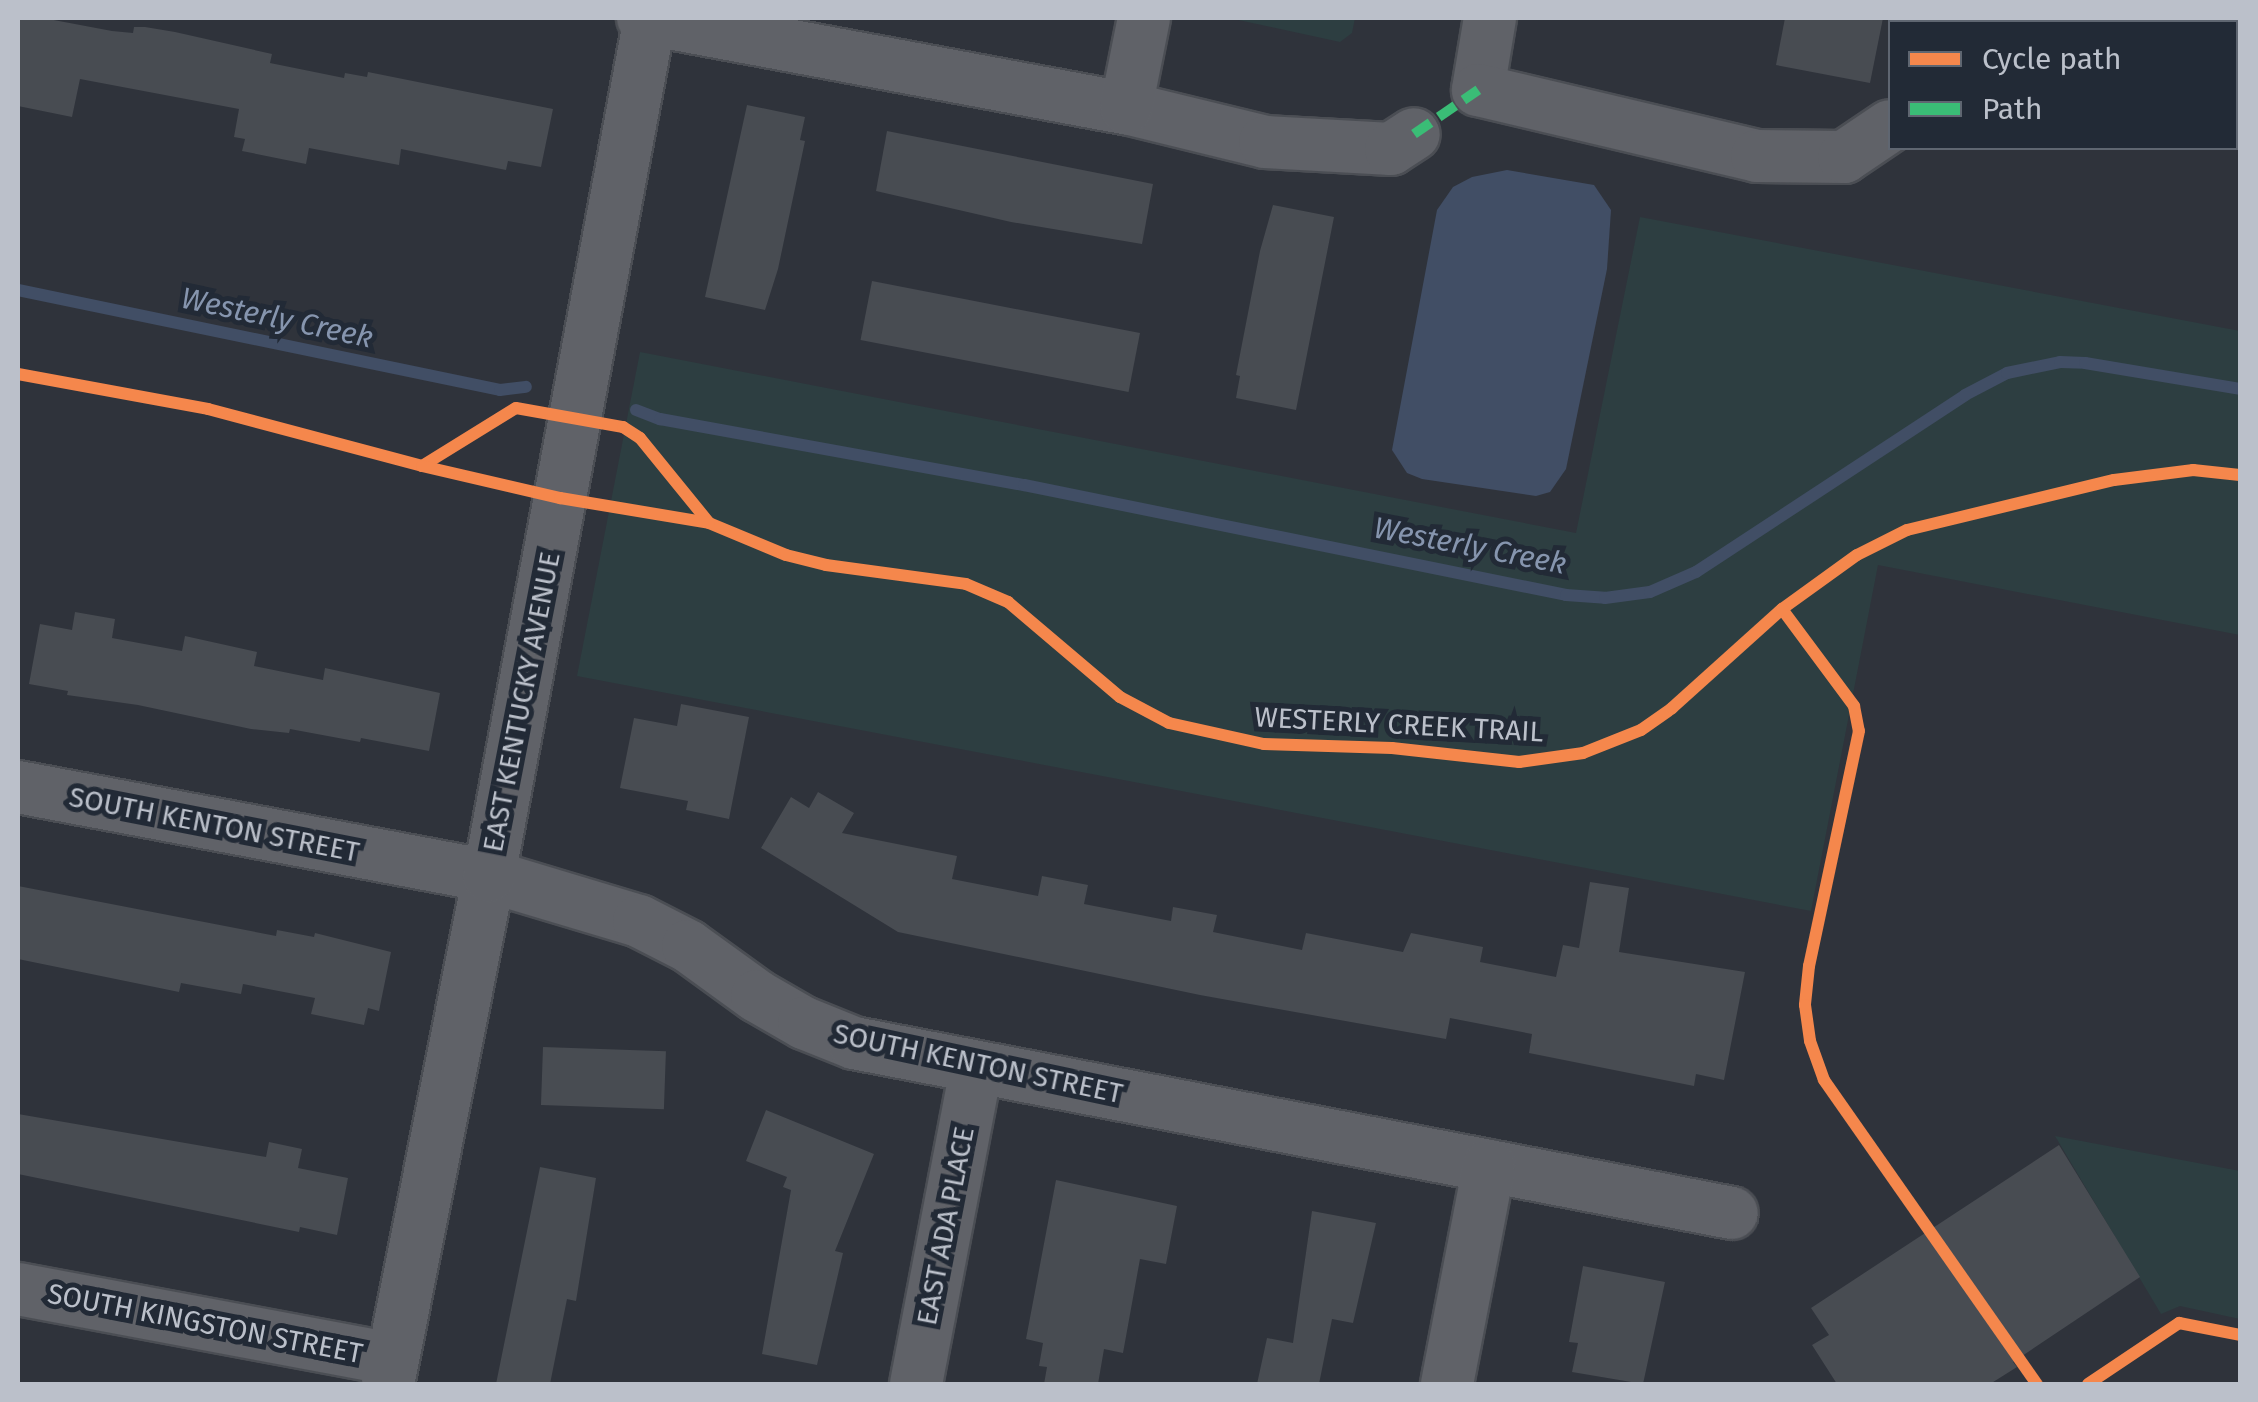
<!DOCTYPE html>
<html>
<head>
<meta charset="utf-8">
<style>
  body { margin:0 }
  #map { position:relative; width:2258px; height:1402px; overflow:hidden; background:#2f333b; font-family:"Fira Sans",sans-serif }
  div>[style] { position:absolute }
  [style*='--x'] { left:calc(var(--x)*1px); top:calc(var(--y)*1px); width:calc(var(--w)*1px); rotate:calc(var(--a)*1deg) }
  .green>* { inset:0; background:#2d3e41 }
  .water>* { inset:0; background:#414e65 }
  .stream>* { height:12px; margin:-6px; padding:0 6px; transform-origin:6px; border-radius:6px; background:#414e65 }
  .building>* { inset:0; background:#484c52; transform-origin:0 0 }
  .roads { filter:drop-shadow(2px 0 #4b4e54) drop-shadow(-2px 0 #4b4e54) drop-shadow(0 2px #4b4e54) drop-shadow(0 -2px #4b4e54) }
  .minor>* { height:52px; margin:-26px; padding:0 26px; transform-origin:26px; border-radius:26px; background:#606268 }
  .quiet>* { height:10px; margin-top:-5px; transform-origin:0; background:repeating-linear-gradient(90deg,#3abd76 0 20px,transparent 0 30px) }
  .cycleway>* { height:12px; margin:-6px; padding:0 6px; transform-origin:6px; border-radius:6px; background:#f5874c }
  span { translate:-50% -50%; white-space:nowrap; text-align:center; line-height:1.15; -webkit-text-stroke:10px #222a36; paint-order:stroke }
  .street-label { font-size:28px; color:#bbc0ca }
  .water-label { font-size:30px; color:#8695ae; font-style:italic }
  .frame { position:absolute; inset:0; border:20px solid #bbc0ca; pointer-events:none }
  .legend { position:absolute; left:1888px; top:20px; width:350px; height:130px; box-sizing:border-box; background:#222a36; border:2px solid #5f6671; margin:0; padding:12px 18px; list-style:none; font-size:30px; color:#bbc0ca }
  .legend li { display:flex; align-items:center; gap:20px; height:50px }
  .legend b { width:50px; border:2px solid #5f6671 }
</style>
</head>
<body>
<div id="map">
  <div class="green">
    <i style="clip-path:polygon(1229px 18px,1355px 18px,1352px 33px,1340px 42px)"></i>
    <i style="clip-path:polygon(1640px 217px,2240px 331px,2240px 635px,1878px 565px,1811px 911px,577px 676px,640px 352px,1576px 533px)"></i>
    <i style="clip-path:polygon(2055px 1136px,2240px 1171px,2240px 1319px,2180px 1306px,2161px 1314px)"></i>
  </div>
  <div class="water">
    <i style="clip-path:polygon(1507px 170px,1594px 185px,1611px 210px,1607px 269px,1566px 469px,1550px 492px,1536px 496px,1422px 479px,1407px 473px,1392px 450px,1437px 210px,1453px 187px,1472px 177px)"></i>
  </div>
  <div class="stream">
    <i style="--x:18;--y:290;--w:492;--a:11.7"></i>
    <i style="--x:500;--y:390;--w:26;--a:-7"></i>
    <i style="--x:636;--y:410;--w:26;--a:21"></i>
    <i style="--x:660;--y:419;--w:370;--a:10.3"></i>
    <i style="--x:1024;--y:485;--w:553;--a:11.47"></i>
    <i style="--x:1566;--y:595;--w:39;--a:4"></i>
    <i style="--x:1605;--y:598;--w:45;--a:-7.6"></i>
    <i style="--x:1650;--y:592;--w:50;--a:-23.5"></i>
    <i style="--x:1696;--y:572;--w:322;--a:-33.3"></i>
    <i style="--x:1965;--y:395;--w:47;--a:-27.6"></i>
    <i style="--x:2007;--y:373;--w:54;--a:-11.7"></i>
    <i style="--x:2060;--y:362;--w:25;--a:2"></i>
    <i style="--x:2085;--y:363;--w:157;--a:9.5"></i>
  </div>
  <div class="building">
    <i style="clip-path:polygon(18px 18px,43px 18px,112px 31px,133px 33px,134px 27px,145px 27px,175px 32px,272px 54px,270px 63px,344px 78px,345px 73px,367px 77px,368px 72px,553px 109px,541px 167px,508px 161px,506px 170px,401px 149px,399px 165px,309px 148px,306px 164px,242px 151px,245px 139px,234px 137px,239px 109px,80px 79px,72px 117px,18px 106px)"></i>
    <i style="clip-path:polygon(1785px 18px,1883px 18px,1870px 83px,1776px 65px)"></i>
    <i style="clip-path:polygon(747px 105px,805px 117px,800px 140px,805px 141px,778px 269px,765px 310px,705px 297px)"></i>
    <i style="clip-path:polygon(887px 131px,1153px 184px,1142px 244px,1011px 222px,876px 191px)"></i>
    <i style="clip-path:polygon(1273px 205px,1334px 217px,1296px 410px,1236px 398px,1240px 376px,1236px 375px,1260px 251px)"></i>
    <i style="left:872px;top:281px;width:273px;height:60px;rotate:11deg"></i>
    <i style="clip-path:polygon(75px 612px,115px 619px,112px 638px,182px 651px,185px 636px,257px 652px,254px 666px,323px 680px,325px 668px,440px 693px,429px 751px,361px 738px,360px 742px,290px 729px,289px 733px,251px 729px,138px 705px,67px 695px,68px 691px,29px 684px,40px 624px,72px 630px)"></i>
    <i style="clip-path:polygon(681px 704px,749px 717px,729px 819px,686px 810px,688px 801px,620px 788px,634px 718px,677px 726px)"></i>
    <i style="clip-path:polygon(818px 792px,854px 813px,842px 833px,957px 856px,952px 879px,1038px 896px,1042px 876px,1088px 885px,1084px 904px,1171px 921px,1173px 907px,1217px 915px,1213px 932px,1302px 950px,1306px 933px,1403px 952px,1411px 933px,1483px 947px,1480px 962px,1556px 977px,1563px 945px,1579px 948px,1590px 882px,1629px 888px,1619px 952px,1745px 972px,1724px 1080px,1696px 1074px,1694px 1086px,1529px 1053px,1532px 1034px,1450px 1018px,1446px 1039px,1200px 995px,898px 932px,761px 848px,791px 797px,809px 808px)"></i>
    <i style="clip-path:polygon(18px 886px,276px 936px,277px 930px,314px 937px,315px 933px,391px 952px,379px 1011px,368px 1008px,364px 1025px,311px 1014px,315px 998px,243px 984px,241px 994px,181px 983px,179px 992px,18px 959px)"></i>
    <i style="left:543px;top:1047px;width:123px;height:58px;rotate:2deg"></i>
    <i style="clip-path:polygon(766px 1110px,874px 1154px,835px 1251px,843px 1253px,817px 1365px,762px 1354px,791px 1190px,783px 1187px,787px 1177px,746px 1161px)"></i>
    <i style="clip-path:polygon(18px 1114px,266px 1157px,269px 1142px,302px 1149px,298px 1168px,348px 1178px,337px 1235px,300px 1227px,299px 1232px,18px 1174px)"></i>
    <i style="clip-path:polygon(2059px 1145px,2140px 1277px,2013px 1362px,2017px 1367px,1990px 1384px,1837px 1384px,1812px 1345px,1829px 1335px,1811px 1308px)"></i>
    <i style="clip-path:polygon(540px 1167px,596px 1178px,576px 1301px,567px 1299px,550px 1384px,496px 1384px)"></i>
    <i style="clip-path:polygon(1056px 1180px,1177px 1206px,1166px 1264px,1140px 1259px,1123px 1353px,1104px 1349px,1098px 1384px,1044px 1384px,1047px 1367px,1039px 1366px,1043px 1343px,1026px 1339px)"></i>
    <i style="clip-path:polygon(1312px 1211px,1376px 1223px,1353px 1323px,1332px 1319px,1319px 1384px,1257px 1384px,1267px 1338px,1293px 1343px)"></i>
    <i style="clip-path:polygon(1583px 1266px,1665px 1282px,1643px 1384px,1572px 1372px,1578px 1343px,1569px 1342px)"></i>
  </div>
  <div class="roads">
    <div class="minor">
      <i style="--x:643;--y:18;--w:491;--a:10.6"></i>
      <i style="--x:1126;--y:108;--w:143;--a:13.7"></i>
      <i style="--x:1265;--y:142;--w:126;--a:3.2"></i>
      <i style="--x:1391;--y:149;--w:27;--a:-33"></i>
      <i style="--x:1490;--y:18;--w:73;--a:99.5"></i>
      <i style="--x:1478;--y:90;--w:287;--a:13.3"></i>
      <i style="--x:1757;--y:156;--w:87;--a:0.7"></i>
      <i style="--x:1844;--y:157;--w:55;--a:-34"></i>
      <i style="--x:1927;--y:22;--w:4;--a:-76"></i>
      <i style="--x:1126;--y:108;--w:92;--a:-78.7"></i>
      <i style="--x:18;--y:787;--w:479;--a:10.7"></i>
      <i style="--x:489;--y:876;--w:157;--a:16.7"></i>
      <i style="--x:639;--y:921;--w:55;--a:27"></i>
      <i style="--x:688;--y:946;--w:85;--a:35.9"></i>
      <i style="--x:757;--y:996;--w:54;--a:29.9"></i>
      <i style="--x:804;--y:1023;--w:54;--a:21.8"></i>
      <i style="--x:854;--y:1043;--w:894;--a:10.96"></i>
      <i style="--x:18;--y:1289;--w:381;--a:10.6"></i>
      <i style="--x:388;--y:1384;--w:518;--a:-78.76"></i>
      <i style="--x:489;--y:876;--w:873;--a:-79.37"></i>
      <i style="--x:916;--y:1384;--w:322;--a:-79.2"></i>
      <i style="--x:1447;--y:1384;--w:222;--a:-79.1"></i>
    </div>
  </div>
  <div class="quiet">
    <i style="--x:1414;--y:134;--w:78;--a:-34.5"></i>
  </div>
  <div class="cycleway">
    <i style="--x:18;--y:374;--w:193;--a:10.4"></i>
    <i style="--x:208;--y:409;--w:221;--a:14.9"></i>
    <i style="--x:422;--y:466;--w:110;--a:-31.7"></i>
    <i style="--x:516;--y:408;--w:109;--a:10.1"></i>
    <i style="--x:623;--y:427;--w:20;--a:33"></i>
    <i style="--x:640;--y:438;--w:109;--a:50.9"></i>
    <i style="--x:709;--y:523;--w:83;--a:22.6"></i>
    <i style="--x:786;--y:555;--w:41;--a:14"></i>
    <i style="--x:826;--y:565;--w:141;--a:7.7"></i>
    <i style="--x:966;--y:584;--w:46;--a:23.2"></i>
    <i style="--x:1008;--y:602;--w:147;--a:40.3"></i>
    <i style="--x:1120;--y:697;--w:55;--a:28"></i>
    <i style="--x:1169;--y:723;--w:97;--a:12.5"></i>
    <i style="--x:1264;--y:744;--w:128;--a:1.8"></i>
    <i style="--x:1392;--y:748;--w:128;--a:6.3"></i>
    <i style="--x:1519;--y:762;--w:65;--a:-8"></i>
    <i style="--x:1583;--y:753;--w:62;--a:-21.6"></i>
    <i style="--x:1641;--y:730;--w:38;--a:-35"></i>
    <i style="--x:1672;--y:708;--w:148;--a:-42"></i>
    <i style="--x:1782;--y:609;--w:92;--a:-35.8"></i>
    <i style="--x:1857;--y:555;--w:56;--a:-26.6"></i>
    <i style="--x:1907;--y:530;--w:213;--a:-13.6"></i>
    <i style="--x:2114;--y:480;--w:80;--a:-7.2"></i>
    <i style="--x:2193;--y:470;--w:47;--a:6.1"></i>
    <i style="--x:422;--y:466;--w:142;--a:13.1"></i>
    <i style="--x:560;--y:498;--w:151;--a:9.5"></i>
    <i style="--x:1782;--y:609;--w:121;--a:53.4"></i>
    <i style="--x:1854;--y:706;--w:25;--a:79"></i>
    <i style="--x:1859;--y:731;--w:240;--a:102"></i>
    <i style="--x:1809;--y:966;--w:39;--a:96"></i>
    <i style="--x:1805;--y:1005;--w:36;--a:82"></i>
    <i style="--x:1810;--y:1041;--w:41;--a:70.3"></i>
    <i style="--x:1824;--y:1080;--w:371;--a:55"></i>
    <i style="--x:2088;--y:1384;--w:110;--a:-33.8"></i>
    <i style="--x:2179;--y:1323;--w:62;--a:11.1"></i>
  </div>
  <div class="street-label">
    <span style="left:522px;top:702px;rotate:-79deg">EAST KENTUCKY AVENUE</span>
    <span style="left:1399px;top:725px;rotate:3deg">WESTERLY CREEK TRAIL</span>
    <span style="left:214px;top:825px;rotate:11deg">SOUTH KENTON STREET</span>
    <span style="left:978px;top:1064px;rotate:12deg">SOUTH KENTON STREET</span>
    <span style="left:946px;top:1226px;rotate:-79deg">EAST ADA PLACE</span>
    <span style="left:205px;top:1324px;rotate:11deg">SOUTH KINGSTON STREET</span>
  </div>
  <div class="water-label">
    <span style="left:277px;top:318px;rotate:12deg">Westerly Creek</span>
    <span style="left:1470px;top:546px;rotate:11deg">Westerly Creek</span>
  </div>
  <div class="frame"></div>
  <ul class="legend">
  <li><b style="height:12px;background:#f5874c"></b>Cycle path</li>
  <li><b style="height:12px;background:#3abd76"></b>Path</li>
  </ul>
</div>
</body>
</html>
